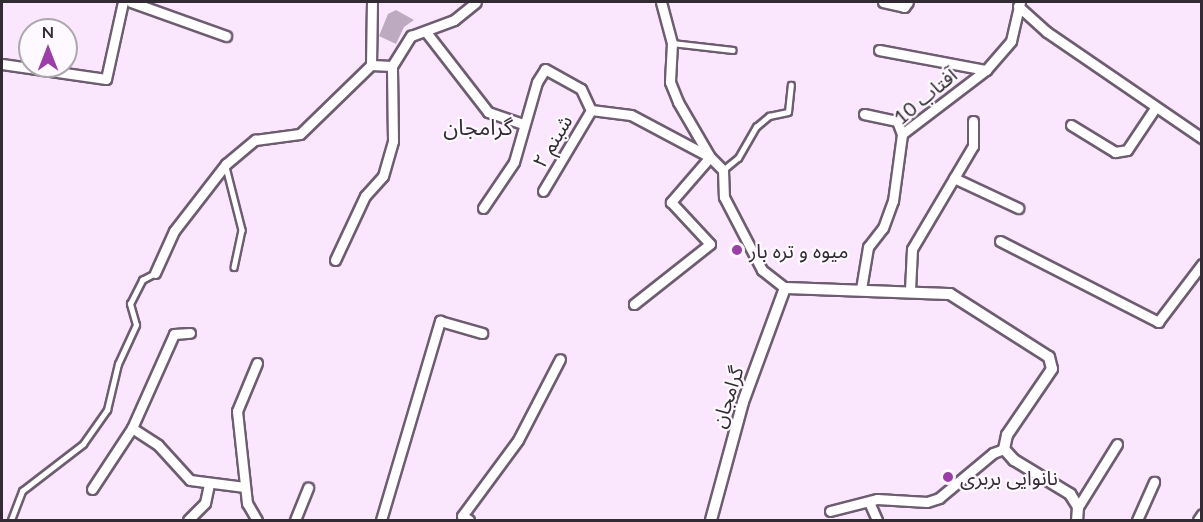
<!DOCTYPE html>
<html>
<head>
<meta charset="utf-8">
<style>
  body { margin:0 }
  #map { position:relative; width:1203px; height:522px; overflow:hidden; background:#fae6fd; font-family:Lato,"Noto Sans Arabic",sans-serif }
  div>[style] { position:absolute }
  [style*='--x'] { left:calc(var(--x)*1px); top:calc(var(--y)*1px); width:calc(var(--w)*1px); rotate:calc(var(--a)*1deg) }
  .building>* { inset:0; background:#bdaac0 }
  .roads { filter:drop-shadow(2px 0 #6e5d71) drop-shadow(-2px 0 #6e5d71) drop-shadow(0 2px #6e5d71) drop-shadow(0 -2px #6e5d71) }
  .service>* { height:4.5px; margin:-2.25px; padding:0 2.25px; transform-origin:2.25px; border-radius:2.25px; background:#fff }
  .minor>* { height:9px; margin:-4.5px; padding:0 4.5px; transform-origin:4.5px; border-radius:4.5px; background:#fff }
  .tertiary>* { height:10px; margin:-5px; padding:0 5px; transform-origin:5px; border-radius:5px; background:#fff }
  .dots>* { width:16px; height:16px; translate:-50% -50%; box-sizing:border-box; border:3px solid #fdf9fe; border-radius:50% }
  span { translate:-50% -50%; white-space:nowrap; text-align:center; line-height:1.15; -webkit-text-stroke:4.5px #fdf9fe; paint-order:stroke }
  .street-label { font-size:20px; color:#332b34 }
  .poi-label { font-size:20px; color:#332b34 }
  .left { translate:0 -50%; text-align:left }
  .quarter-label { font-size:22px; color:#332b34 }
  .frame { position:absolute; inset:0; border:3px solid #332b34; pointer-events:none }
  .north { position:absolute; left:18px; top:18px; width:60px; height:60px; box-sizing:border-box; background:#fdf9fe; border:2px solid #aca7ad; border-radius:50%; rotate:0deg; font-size:16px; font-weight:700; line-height:24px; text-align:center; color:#332b34 }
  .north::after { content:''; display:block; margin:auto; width:21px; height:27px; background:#9b3ea8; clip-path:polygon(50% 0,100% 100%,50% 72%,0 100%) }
</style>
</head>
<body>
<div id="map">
  <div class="building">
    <i style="clip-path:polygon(396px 10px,414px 20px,404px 27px,396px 44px,379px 36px,388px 14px)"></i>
  </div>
  <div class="roads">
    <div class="service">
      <i style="--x:672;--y:43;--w:61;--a:6.5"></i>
      <i style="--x:226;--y:167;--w:65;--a:75.7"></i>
      <i style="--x:242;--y:230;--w:38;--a:102"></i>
      <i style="--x:723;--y:170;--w:19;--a:-39"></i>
      <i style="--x:738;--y:158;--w:36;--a:-60"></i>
      <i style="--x:756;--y:127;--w:17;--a:-40"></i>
      <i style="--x:769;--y:116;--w:19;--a:-12"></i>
      <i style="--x:788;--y:112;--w:27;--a:-84"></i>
      <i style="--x:11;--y:520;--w:31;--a:-69"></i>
      <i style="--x:22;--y:491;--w:77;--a:-37.6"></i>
      <i style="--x:83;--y:444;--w:42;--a:-54.8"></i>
      <i style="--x:107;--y:410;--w:47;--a:-76.6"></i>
      <i style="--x:118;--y:364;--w:43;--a:-65.2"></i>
      <i style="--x:136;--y:325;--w:22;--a:-106"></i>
      <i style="--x:130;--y:304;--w:27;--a:-63"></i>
      <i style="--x:142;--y:280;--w:15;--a:-28"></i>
    </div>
    <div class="minor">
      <i style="--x:131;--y:2;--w:101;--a:19.7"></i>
      <i style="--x:661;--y:2;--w:42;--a:75"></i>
      <i style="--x:672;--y:43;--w:39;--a:93"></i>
      <i style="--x:670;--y:82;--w:22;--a:68"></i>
      <i style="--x:678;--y:102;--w:64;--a:59.8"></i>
      <i style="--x:710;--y:157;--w:18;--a:45"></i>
      <i style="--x:723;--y:170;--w:27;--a:88"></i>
      <i style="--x:724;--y:197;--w:82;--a:62.5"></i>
      <i style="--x:762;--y:270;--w:29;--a:38"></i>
      <i style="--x:883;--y:2;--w:22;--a:13"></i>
      <i style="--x:904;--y:7;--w:6;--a:-51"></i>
      <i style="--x:1018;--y:6;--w:39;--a:42"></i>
      <i style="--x:1047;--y:32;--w:188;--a:34.4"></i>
      <i style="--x:426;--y:32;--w:101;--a:52.2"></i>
      <i style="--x:488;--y:112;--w:37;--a:19"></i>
      <i style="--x:879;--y:50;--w:109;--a:10.6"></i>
      <i style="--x:2;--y:64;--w:105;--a:8.2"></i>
      <i style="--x:106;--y:79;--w:79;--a:-77.6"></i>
      <i style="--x:371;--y:65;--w:63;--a:-89.1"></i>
      <i style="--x:864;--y:114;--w:34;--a:12"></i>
      <i style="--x:897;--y:121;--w:14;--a:69"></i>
      <i style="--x:1071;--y:125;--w:52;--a:31.5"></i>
      <i style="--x:1115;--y:152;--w:12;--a:-9"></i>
      <i style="--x:1127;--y:150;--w:50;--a:-56.3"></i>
      <i style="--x:954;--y:178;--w:71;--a:25.1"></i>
      <i style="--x:543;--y:191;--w:94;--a:-59.3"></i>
      <i style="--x:483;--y:208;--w:55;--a:-56"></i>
      <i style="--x:514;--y:162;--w:83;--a:-74"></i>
      <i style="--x:537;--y:82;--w:15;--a:-58"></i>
      <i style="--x:545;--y:69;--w:41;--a:29.1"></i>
      <i style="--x:581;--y:89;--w:23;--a:65"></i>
      <i style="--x:591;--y:110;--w:40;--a:7.1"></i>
      <i style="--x:631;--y:115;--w:89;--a:28"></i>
      <i style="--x:710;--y:157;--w:60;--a:130.9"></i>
      <i style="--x:671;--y:202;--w:57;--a:47.1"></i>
      <i style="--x:710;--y:244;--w:97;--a:141.7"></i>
      <i style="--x:1000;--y:241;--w:178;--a:27.1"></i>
      <i style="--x:1158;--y:322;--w:73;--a:-52.8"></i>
      <i style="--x:335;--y:260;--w:71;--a:-64.9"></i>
      <i style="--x:365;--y:196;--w:27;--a:-48"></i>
      <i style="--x:383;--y:176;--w:36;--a:-74"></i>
      <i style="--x:393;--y:141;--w:75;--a:-90.8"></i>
      <i style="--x:155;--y:273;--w:46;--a:-65.7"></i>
      <i style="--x:174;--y:231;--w:85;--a:-52.2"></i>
      <i style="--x:226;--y:164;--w:38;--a:-40"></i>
      <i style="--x:255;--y:140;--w:45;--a:-7.6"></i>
      <i style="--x:300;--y:134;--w:99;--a:-44.2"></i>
      <i style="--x:371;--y:65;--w:21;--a:3"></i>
      <i style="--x:392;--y:66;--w:36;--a:-58"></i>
      <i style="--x:411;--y:36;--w:46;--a:-20.4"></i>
      <i style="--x:454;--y:20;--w:28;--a:-39"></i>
      <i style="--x:861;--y:289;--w:43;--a:-80.5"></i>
      <i style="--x:868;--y:247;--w:24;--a:-52"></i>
      <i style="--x:883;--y:228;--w:29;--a:-70"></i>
      <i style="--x:893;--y:201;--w:68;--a:-82.3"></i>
      <i style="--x:902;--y:134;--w:106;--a:-37.3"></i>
      <i style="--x:986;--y:70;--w:38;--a:-49"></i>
      <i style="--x:1011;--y:41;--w:40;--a:-77"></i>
      <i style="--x:910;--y:290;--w:41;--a:-87.2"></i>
      <i style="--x:912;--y:249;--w:120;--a:-59.4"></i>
      <i style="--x:973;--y:146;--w:25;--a:-90"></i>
      <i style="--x:257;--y:363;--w:52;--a:112.6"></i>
      <i style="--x:237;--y:411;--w:93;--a:83.8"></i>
      <i style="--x:247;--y:503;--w:20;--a:60"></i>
      <i style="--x:132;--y:428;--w:31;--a:33"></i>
      <i style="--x:158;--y:445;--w:47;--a:47.6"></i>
      <i style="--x:190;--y:480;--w:55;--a:7.3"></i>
      <i style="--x:92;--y:489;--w:73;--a:-56.7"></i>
      <i style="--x:132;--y:428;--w:103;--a:-65.9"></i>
      <i style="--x:174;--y:334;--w:16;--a:-4"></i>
      <i style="--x:869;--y:502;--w:20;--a:66"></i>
      <i style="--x:1078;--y:507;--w:74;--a:-58.2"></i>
      <i style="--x:830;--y:511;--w:49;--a:-14.3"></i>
      <i style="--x:877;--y:499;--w:50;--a:3.4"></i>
      <i style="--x:927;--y:502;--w:13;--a:-18"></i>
      <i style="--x:939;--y:498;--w:70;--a:-39.8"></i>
      <i style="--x:993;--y:453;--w:12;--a:-20"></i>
      <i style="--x:188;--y:520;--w:24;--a:-45"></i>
      <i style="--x:205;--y:503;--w:19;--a:-78"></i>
      <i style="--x:295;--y:520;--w:35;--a:-68"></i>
      <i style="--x:381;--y:520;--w:208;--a:-73.5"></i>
      <i style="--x:440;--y:321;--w:44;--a:15.9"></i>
      <i style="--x:469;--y:520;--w:8;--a:-150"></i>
      <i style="--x:462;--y:516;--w:94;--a:-53.6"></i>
      <i style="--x:518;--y:440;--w:91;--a:-62.6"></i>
      <i style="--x:1137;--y:520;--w:42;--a:-65.9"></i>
      <i style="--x:1198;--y:520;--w:7;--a:-56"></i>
    </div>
    <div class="tertiary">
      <i style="--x:711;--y:520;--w:122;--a:-74.8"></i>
      <i style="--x:743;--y:402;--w:121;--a:-69.8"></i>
      <i style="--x:785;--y:288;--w:165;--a:2.1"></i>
      <i style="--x:950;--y:294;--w:117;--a:32.5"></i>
      <i style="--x:1049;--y:357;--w:12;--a:76"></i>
      <i style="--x:1052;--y:369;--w:80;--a:124.3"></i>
      <i style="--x:1007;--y:435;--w:14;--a:102"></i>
      <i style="--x:1004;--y:449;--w:15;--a:48"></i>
      <i style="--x:1014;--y:460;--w:66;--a:31.3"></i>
      <i style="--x:1070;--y:494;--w:15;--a:58"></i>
      <i style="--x:1078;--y:507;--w:13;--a:94"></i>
    </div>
  </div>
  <div class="dots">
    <i style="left:737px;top:250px;background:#9b3ea8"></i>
    <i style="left:948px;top:477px;background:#9b3ea8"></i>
  </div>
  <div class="street-label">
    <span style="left:925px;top:96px;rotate:-40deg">آفتاب 10</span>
    <span style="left:552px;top:141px;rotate:-59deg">شبنم ۲</span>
    <span style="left:727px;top:397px;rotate:-72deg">گرامجان</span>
  </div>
  <div class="poi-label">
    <span class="left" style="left:749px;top:250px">میوه و تره بار</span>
    <span class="left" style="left:960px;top:477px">نانوایی بربری</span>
  </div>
  <div class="quarter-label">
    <span style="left:478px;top:127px">گرامجان</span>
  </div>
  <div class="frame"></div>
  <div class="north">N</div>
</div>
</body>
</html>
